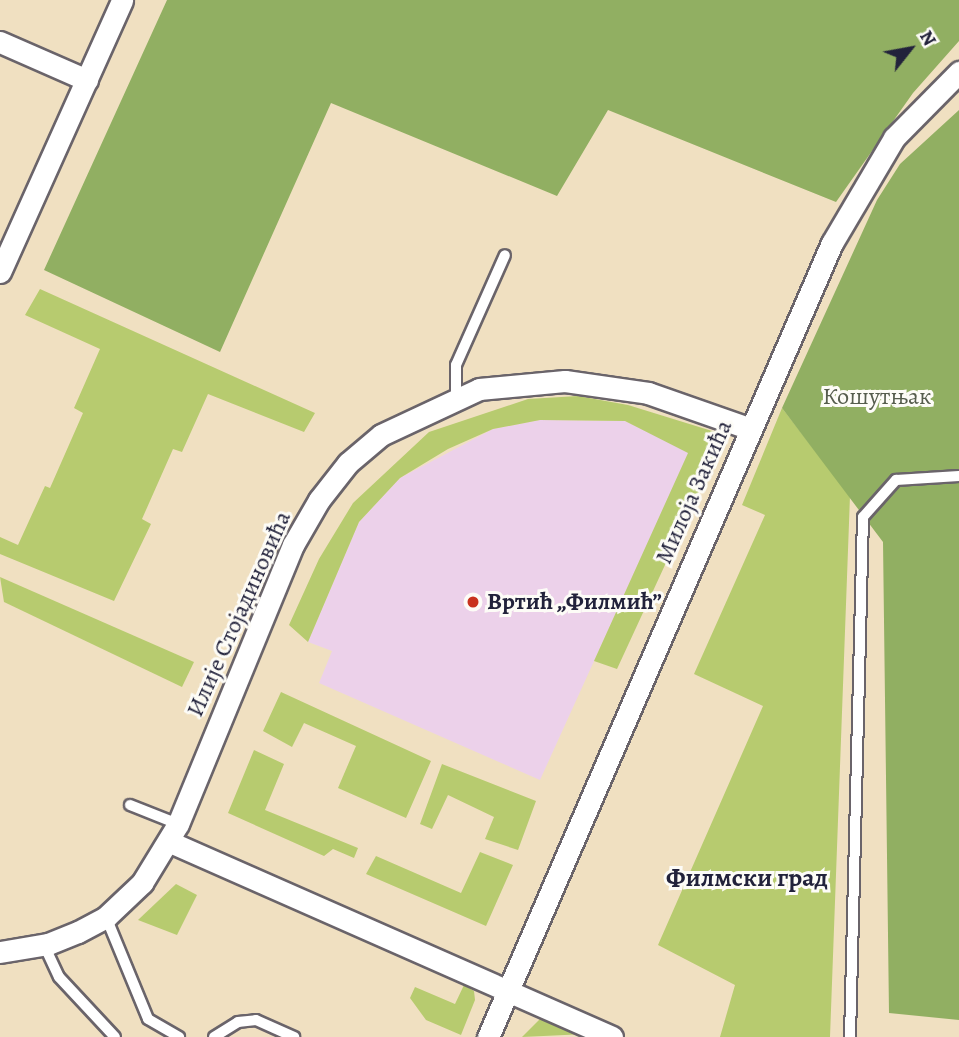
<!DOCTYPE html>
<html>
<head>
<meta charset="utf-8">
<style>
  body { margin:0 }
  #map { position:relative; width:959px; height:1037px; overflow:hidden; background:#f0e0c1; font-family:Alegreya,serif }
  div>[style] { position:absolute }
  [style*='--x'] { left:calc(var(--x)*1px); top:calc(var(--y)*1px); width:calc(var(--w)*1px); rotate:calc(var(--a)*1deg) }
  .built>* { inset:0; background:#ecd1ea }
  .green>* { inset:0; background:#b7cb6f }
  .forest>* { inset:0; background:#91af62 }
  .roads { filter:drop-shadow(2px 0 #6a646a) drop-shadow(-2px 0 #6a646a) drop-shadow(0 2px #6a646a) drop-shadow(0 -2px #6a646a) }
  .lane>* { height:10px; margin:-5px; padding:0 5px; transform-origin:5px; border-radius:5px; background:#fff }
  .street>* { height:21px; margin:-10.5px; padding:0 10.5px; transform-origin:10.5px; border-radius:10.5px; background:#fff }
  .dots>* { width:19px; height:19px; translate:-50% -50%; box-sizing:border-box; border:4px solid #fdfcf7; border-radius:50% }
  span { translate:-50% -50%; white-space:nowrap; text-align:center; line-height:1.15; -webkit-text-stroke:6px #fdfcf7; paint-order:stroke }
  .park-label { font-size:24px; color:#565d4d }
  .street-label { font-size:24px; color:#22223b }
  .poi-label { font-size:24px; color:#22223b; font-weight:700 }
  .left { translate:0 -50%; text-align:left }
  .neighbourhood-label { font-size:26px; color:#22223b; font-weight:700 }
  .north { position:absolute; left:875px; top:14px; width:70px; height:70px; -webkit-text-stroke:5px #fdfcf7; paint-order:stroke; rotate:59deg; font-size:19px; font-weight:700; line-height:28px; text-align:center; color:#22223b }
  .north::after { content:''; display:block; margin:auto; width:24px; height:32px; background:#22223b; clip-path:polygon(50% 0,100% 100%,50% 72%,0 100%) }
</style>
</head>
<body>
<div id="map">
  <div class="built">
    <i style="clip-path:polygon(540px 420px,625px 421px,689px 452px,540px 780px,319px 683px,332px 651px,308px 642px,359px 522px,400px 478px,493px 429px)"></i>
  </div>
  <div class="green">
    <i style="clip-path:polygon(40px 289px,315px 413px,304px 432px,208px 394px,182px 452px,173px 449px,142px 519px,151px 524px,114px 601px,0 554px,0 537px,18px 545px,45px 486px,50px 488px,83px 413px,74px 408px,100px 349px,25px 315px)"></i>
    <i style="clip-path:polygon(578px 396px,628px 405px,725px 435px,617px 669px,594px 661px,688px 453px,625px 421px,540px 420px,493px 429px,448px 449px,400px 478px,359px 522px,308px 642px,289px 625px,319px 559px,353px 503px,429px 432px,528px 399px)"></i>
    <i style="clip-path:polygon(782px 408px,850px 496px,830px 1037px,720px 1037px,735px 985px,658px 945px,763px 706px,694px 674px,765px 515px,742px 505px)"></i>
    <i style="clip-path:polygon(0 577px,194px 662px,182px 687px,4px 602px)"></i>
    <i style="clip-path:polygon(281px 692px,431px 761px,406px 818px,338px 788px,356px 746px,304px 723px,292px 747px,263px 731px)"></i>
    <i style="clip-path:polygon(254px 750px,284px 764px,265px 810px,358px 848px,354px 858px,333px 849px,324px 856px,228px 813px)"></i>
    <i style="clip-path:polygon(442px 764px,536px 801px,518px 850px,485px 839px,494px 817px,448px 795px,432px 829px,420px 824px)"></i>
    <i style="clip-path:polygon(480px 852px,513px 865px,486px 926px,366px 874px,376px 856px,461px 893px)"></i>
    <i style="clip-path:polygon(176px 884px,197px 895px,177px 935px,138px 920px)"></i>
    <i style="clip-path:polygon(464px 985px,474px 991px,475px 1000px,461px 1035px,426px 1020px,410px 998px,415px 987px,455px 1004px)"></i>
    <i style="clip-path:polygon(542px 1017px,586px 1034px,522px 1037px)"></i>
  </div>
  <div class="forest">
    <i style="clip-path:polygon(167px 0,959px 0,959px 41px,913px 93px,836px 202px,608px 110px,557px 196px,331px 103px,220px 352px,44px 270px)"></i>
    <i style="clip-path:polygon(959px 110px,959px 1020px,889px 1013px,883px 542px,782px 408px,877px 200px,900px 164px)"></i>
  </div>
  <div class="roads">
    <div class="lane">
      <i style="--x:456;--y:396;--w:31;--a:-90"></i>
      <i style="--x:456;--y:365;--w:120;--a:-66"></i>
      <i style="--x:130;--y:805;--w:52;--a:21.6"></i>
      <i style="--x:106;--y:917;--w:110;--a:67.6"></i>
      <i style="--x:148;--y:1019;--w:36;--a:30"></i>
      <i style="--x:44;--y:945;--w:35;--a:65"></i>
      <i style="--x:59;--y:977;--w:82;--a:47"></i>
      <i style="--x:214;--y:1037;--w:28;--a:-32"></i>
      <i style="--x:238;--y:1022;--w:18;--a:-6"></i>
      <i style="--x:256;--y:1020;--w:42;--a:24.1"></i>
      <i style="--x:850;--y:1037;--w:520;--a:-88.57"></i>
      <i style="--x:863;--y:517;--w:50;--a:-48.3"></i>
      <i style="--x:896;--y:480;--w:63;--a:-3.6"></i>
    </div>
    <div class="street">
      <i style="--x:0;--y:42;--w:95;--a:23.6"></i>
      <i style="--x:0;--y:272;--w:298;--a:-65.8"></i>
      <i style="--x:170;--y:842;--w:483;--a:23.8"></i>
      <i style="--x:0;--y:952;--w:49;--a:-9.5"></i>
      <i style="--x:48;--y:944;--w:32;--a:-22"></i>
      <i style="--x:78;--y:932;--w:32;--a:-28"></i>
      <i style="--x:106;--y:917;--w:50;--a:-43.4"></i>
      <i style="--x:142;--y:883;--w:69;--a:-58.6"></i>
      <i style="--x:178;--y:824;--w:302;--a:-67.6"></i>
      <i style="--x:293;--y:545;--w:52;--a:-60"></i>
      <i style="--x:319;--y:500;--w:47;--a:-51.9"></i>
      <i style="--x:348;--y:463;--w:43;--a:-40.3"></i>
      <i style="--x:381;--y:435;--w:108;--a:-25.1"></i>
      <i style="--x:479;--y:389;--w:86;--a:-5.3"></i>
      <i style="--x:565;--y:381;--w:84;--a:8.2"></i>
      <i style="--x:648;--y:393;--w:109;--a:19.3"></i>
      <i style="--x:488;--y:1037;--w:865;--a:-66.58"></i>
      <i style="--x:832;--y:243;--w:122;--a:-59.4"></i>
      <i style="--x:894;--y:138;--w:93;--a:-45.4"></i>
    </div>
  </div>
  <div class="dots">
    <i style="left:473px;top:602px;background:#c8321e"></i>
  </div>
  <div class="park-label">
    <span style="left:877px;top:397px">Кошутњак</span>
  </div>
  <div class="street-label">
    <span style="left:694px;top:492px;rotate:-66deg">Милоја Закића</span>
    <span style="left:239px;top:614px;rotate:-66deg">Илије Стојадиновића</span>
  </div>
  <div class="poi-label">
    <span class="left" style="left:487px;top:602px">Вртић „Филмић”</span>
  </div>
  <div class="neighbourhood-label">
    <span style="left:747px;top:878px">Филмски град</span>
  </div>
  <div class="north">N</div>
</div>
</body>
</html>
